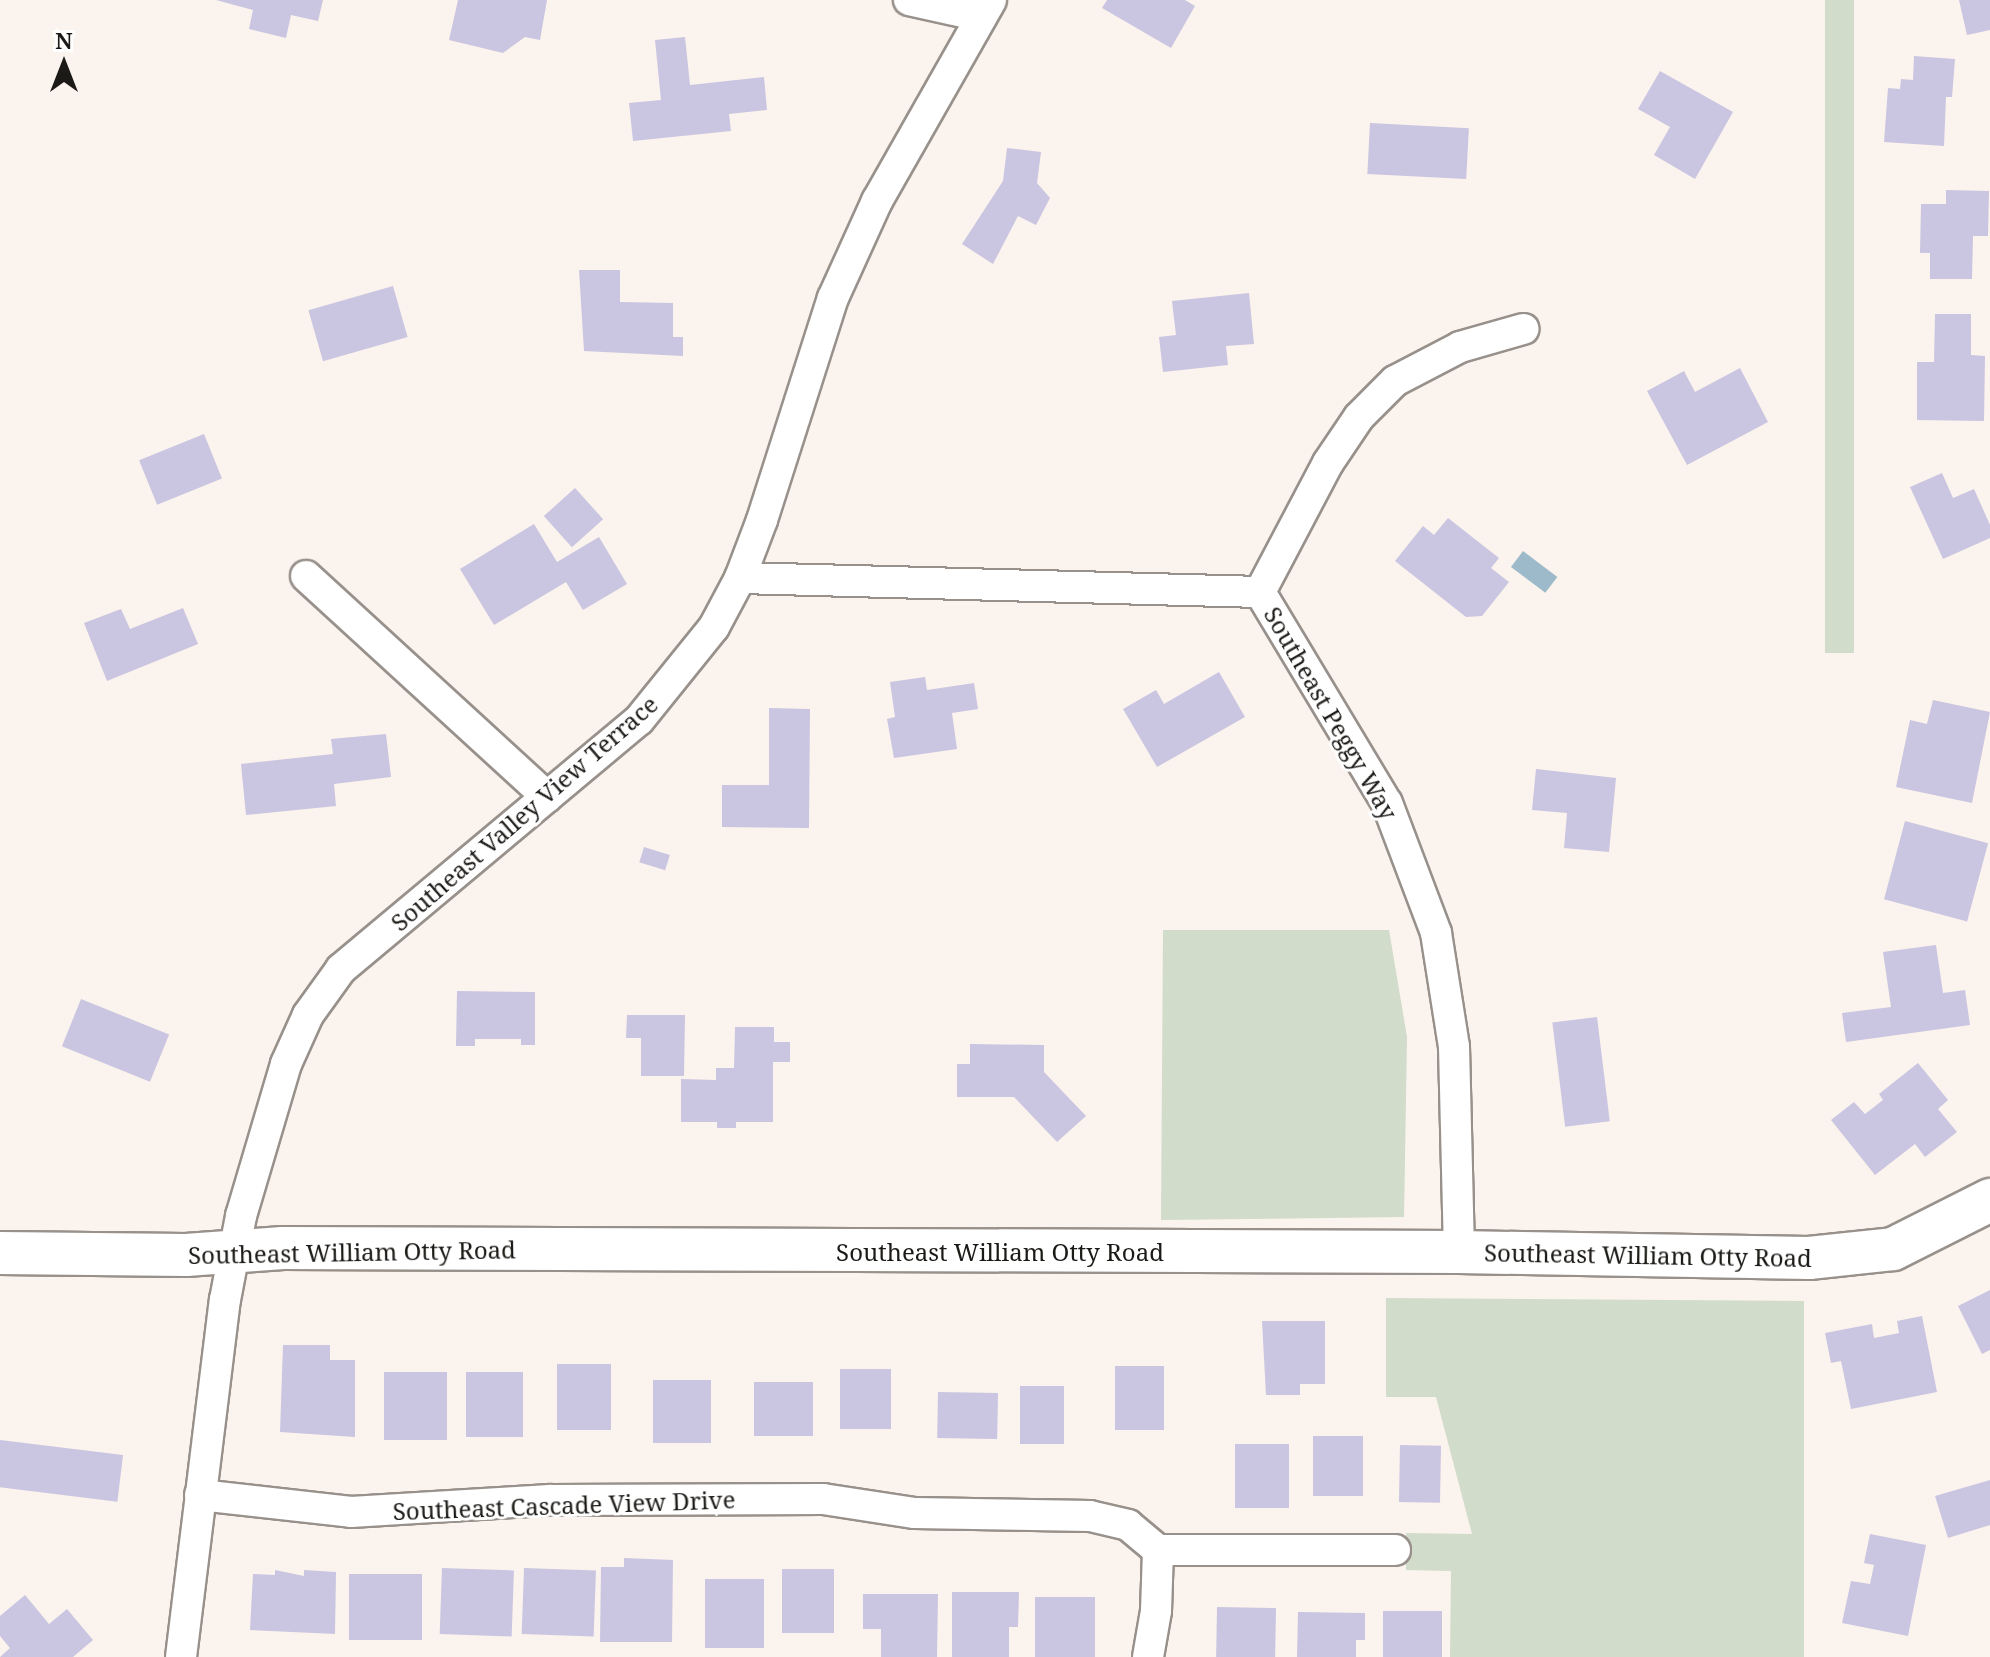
<!DOCTYPE html>
<html>
<head>
<meta charset="utf-8">
<style>
  body { margin:0 }
  #map { position:relative; width:1990px; height:1657px; overflow:hidden; background:#fbf3ed; font-family:"Noto Serif",serif }
  div>[style] { position:absolute }
  [style*='--x'] { left:calc(var(--x)*1px); top:calc(var(--y)*1px); width:calc(var(--w)*1px); rotate:calc(var(--a)*1deg) }
  .green>* { inset:0; background:#d1dccb; transform-origin:0 0 }
  .water>* { inset:0; background:#9cbaca; transform-origin:0 0 }
  .building>* { inset:0; background:#cac5e1; transform-origin:0 0 }
  .roads { filter:drop-shadow(2px 0 #98918b) drop-shadow(-2px 0 #98918b) drop-shadow(0 2px #98918b) drop-shadow(0 -2px #98918b) }
  .street>* { height:30px; margin:-15px; padding:0 15px; transform-origin:15px; border-radius:15px; background:#fff }
  .secondary>* { height:42px; margin:-21px; padding:0 21px; transform-origin:21px; border-radius:21px; background:#fff }
  span { translate:-50% -50%; white-space:nowrap; text-align:center; line-height:1.15; -webkit-text-stroke:6px #fff; paint-order:stroke }
  .street-label { font-size:24px; color:#1c1a17 }
  .north { position:absolute; left:24px; top:24px; width:80px; height:80px; -webkit-text-stroke:6px #fff; paint-order:stroke; rotate:0deg; font-size:22px; font-weight:700; line-height:32px; text-align:center; color:#1c1a17 }
  .north::after { content:''; display:block; margin:auto; width:28px; height:36px; background:#1c1a17; clip-path:polygon(50% 0,100% 100%,50% 72%,0 100%) }
</style>
</head>
<body>
<div id="map">
  <div class="green">
    <i style="left:1825px;top:0;width:29px;height:653px"></i>
    <i style="clip-path:polygon(1163px 930px,1389px 930px,1407px 1037px,1404px 1217px,1161px 1220px)"></i>
    <i style="clip-path:polygon(1386px 1298px,1804px 1301px,1804px 1657px,1450px 1657px,1451px 1571px,1406px 1570px,1406px 1533px,1472px 1534px,1436px 1397px,1386px 1397px)"></i>
  </div>
  <div class="water">
    <i style="left:1523px;top:551px;width:43px;height:20px;rotate:37deg"></i>
  </div>
  <div class="building">
    <i style="clip-path:polygon(216px 0,323px 0,318px 21px,291px 15px,286px 38px,249px 29px,253px 10px)"></i>
    <i style="clip-path:polygon(458px 0,547px 0,540px 40px,525px 37px,503px 53px,449px 40px)"></i>
    <i style="clip-path:polygon(1107px 0,1185px 0,1195px 6px,1171px 48px,1102px 8px)"></i>
    <i style="clip-path:polygon(1959px 0,1990px 0,1990px 30px,1967px 35px)"></i>
    <i style="clip-path:polygon(685px 37px,690px 85px,764px 77px,767px 110px,729px 114px,731px 131px,633px 141px,629px 103px,661px 100px,655px 40px)"></i>
    <i style="clip-path:polygon(1914px 56px,1955px 59px,1952px 97px,1946px 97px,1944px 146px,1884px 142px,1888px 88px,1900px 89px,1901px 79px,1913px 80px)"></i>
    <i style="clip-path:polygon(1660px 71px,1733px 112px,1695px 179px,1654px 155px,1670px 127px,1638px 109px)"></i>
    <i style="left:1370px;top:123px;width:99px;height:51px;rotate:3deg"></i>
    <i style="clip-path:polygon(1007px 148px,1041px 152px,1037px 183px,1050px 198px,1036px 225px,1018px 216px,993px 264px,962px 244px,1003px 181px)"></i>
    <i style="clip-path:polygon(1946px 190px,1989px 191px,1988px 236px,1973px 236px,1972px 279px,1930px 279px,1930px 253px,1920px 253px,1921px 204px,1946px 204px)"></i>
    <i style="clip-path:polygon(579px 270px,620px 270px,620px 302px,673px 303px,673px 337px,683px 337px,683px 356px,584px 351px)"></i>
    <i style="left:393px;top:286px;width:53px;height:88px;rotate:74deg"></i>
    <i style="clip-path:polygon(1249px 293px,1254px 344px,1226px 346px,1228px 365px,1163px 372px,1159px 337px,1176px 335px,1172px 301px)"></i>
    <i style="clip-path:polygon(1935px 314px,1971px 314px,1971px 355px,1985px 356px,1984px 421px,1917px 420px,1917px 362px,1934px 362px)"></i>
    <i style="clip-path:polygon(1740px 368px,1768px 422px,1687px 465px,1647px 391px,1684px 371px,1695px 392px)"></i>
    <i style="left:204px;top:434px;width:48px;height:70px;rotate:68deg"></i>
    <i style="clip-path:polygon(1942px 473px,1953px 498px,1974px 489px,1990px 525px,1990px 538px,1943px 559px,1910px 487px)"></i>
    <i style="left:575px;top:488px;width:42px;height:42px;rotate:48deg"></i>
    <i style="clip-path:polygon(1448px 518px,1499px 558px,1491px 568px,1509px 582px,1482px 616px,1466px 617px,1395px 561px,1423px 526px,1434px 535px)"></i>
    <i style="clip-path:polygon(534px 524px,557px 562px,599px 537px,627px 584px,583px 610px,566px 582px,494px 625px,460px 569px)"></i>
    <i style="clip-path:polygon(183px 608px,198px 644px,107px 681px,84px 623px,121px 609px,130px 629px)"></i>
    <i style="clip-path:polygon(1219px 672px,1245px 717px,1157px 767px,1123px 709px,1156px 690px,1164px 704px)"></i>
    <i style="clip-path:polygon(925px 677px,927px 690px,974px 683px,978px 709px,952px 713px,957px 749px,894px 758px,887px 719px,895px 717px,890px 682px)"></i>
    <i style="clip-path:polygon(1933px 700px,1990px 712px,1972px 803px,1896px 787px,1910px 720px,1927px 724px)"></i>
    <i style="clip-path:polygon(769px 708px,810px 709px,809px 828px,722px 827px,722px 785px,769px 785px)"></i>
    <i style="clip-path:polygon(386px 734px,391px 777px,334px 784px,336px 806px,246px 815px,241px 764px,333px 754px,331px 739px)"></i>
    <i style="clip-path:polygon(1536px 769px,1616px 778px,1609px 852px,1564px 848px,1567px 813px,1532px 810px)"></i>
    <i style="left:1905px;top:821px;width:86px;height:81px;rotate:15deg"></i>
    <i style="left:644px;top:847px;width:27px;height:16px;rotate:17deg"></i>
    <i style="clip-path:polygon(1936px 945px,1943px 993px,1965px 990px,1970px 1025px,1846px 1042px,1842px 1013px,1891px 1007px,1883px 952px)"></i>
    <i style="clip-path:polygon(457px 991px,535px 992px,535px 1045px,521px 1045px,521px 1039px,475px 1039px,475px 1046px,456px 1046px)"></i>
    <i style="left:81px;top:999px;width:95px;height:51px;rotate:22deg"></i>
    <i style="clip-path:polygon(627px 1015px,685px 1015px,684px 1076px,641px 1076px,641px 1038px,626px 1038px)"></i>
    <i style="left:1597px;top:1017px;width:105px;height:45px;rotate:83deg"></i>
    <i style="clip-path:polygon(735px 1027px,774px 1027px,774px 1042px,790px 1042px,790px 1062px,773px 1062px,773px 1122px,736px 1122px,736px 1128px,717px 1128px,717px 1122px,681px 1122px,681px 1079px,716px 1080px,716px 1068px,734px 1068px)"></i>
    <i style="clip-path:polygon(970px 1044px,1044px 1045px,1044px 1072px,1086px 1116px,1057px 1142px,1014px 1097px,957px 1097px,957px 1064px,970px 1064px)"></i>
    <i style="clip-path:polygon(1918px 1063px,1948px 1100px,1938px 1109px,1957px 1132px,1925px 1157px,1915px 1144px,1875px 1175px,1831px 1120px,1854px 1102px,1865px 1114px,1883px 1100px,1879px 1094px)"></i>
    <i style="clip-path:polygon(1990px 1290px,1990px 1350px,1982px 1354px,1958px 1306px)"></i>
    <i style="clip-path:polygon(1922px 1316px,1937px 1392px,1851px 1409px,1841px 1361px,1831px 1363px,1825px 1333px,1872px 1324px,1874px 1338px,1899px 1333px,1897px 1321px)"></i>
    <i style="clip-path:polygon(1262px 1321px,1325px 1321px,1325px 1384px,1300px 1384px,1300px 1395px,1266px 1395px)"></i>
    <i style="clip-path:polygon(283px 1345px,330px 1345px,330px 1360px,355px 1360px,355px 1437px,280px 1432px)"></i>
    <i style="left:557px;top:1364px;width:54px;height:66px"></i>
    <i style="left:1115px;top:1366px;width:49px;height:64px"></i>
    <i style="left:840px;top:1369px;width:51px;height:60px"></i>
    <i style="left:384px;top:1372px;width:63px;height:68px"></i>
    <i style="left:466px;top:1372px;width:57px;height:65px"></i>
    <i style="left:653px;top:1380px;width:58px;height:63px"></i>
    <i style="left:754px;top:1382px;width:59px;height:54px"></i>
    <i style="left:1020px;top:1386px;width:44px;height:58px"></i>
    <i style="left:938px;top:1392px;width:60px;height:46px;rotate:1deg"></i>
    <i style="left:1313px;top:1436px;width:50px;height:60px"></i>
    <i style="left:0;top:1440px;width:124px;height:47px;rotate:7deg"></i>
    <i style="left:1235px;top:1444px;width:54px;height:64px"></i>
    <i style="left:1400px;top:1445px;width:41px;height:57px;rotate:1deg"></i>
    <i style="clip-path:polygon(1990px 1480px,1990px 1525px,1948px 1538px,1935px 1496px)"></i>
    <i style="clip-path:polygon(1870px 1534px,1926px 1545px,1908px 1636px,1842px 1623px,1851px 1581px,1870px 1584px,1874px 1565px,1864px 1563px)"></i>
    <i style="clip-path:polygon(624px 1558px,673px 1560px,672px 1642px,600px 1642px,601px 1567px,624px 1567px)"></i>
    <i style="left:442px;top:1568px;width:72px;height:66px;rotate:2deg"></i>
    <i style="left:524px;top:1568px;width:72px;height:66px;rotate:2deg"></i>
    <i style="left:782px;top:1569px;width:52px;height:64px"></i>
    <i style="clip-path:polygon(275px 1570px,304px 1576px,304px 1570px,336px 1572px,335px 1634px,250px 1630px,253px 1574px,275px 1575px)"></i>
    <i style="left:349px;top:1574px;width:73px;height:66px"></i>
    <i style="left:705px;top:1579px;width:59px;height:69px"></i>
    <i style="clip-path:polygon(952px 1592px,1019px 1592px,1018px 1627px,1009px 1627px,1009px 1657px,952px 1657px)"></i>
    <i style="clip-path:polygon(863px 1594px,938px 1594px,937px 1657px,881px 1657px,881px 1629px,863px 1629px)"></i>
    <i style="clip-path:polygon(25px 1595px,49px 1624px,67px 1609px,93px 1640px,73px 1657px,0 1657px,10px 1648px,0 1636px,0 1616px)"></i>
    <i style="left:1035px;top:1597px;width:60px;height:60px"></i>
    <i style="left:1217px;top:1607px;width:59px;height:50px;rotate:1deg"></i>
    <i style="left:1383px;top:1611px;width:59px;height:46px"></i>
    <i style="clip-path:polygon(1298px 1612px,1365px 1613px,1365px 1640px,1356px 1640px,1356px 1657px,1297px 1657px)"></i>
  </div>
  <div class="roads">
    <div class="street">
      <i style="--x:909;--y:0;--w:74;--a:12.5"></i>
      <i style="--x:306;--y:576;--w:327;--a:42.5"></i>
      <i style="--x:740;--y:578;--w:520;--a:1.54"></i>
      <i style="--x:1260;--y:592;--w:246;--a:59"></i>
      <i style="--x:1387;--y:803;--w:139;--a:69.3"></i>
      <i style="--x:1436;--y:933;--w:115;--a:81"></i>
      <i style="--x:1454;--y:1047;--w:205;--a:88.6"></i>
      <i style="--x:1260;--y:592;--w:146;--a:-62.2"></i>
      <i style="--x:1328;--y:463;--w:55;--a:-56"></i>
      <i style="--x:1359;--y:417;--w:51;--a:-45"></i>
      <i style="--x:1395;--y:381;--w:73;--a:-27.6"></i>
      <i style="--x:1460;--y:347;--w:66;--a:-15.9"></i>
      <i style="--x:200;--y:1495;--w:152;--a:6.4"></i>
      <i style="--x:351;--y:1512;--w:199;--a:-3.5"></i>
      <i style="--x:550;--y:1500;--w:273;--a:-0.2"></i>
      <i style="--x:823;--y:1499;--w:93;--a:8.7"></i>
      <i style="--x:915;--y:1513;--w:175;--a:1"></i>
      <i style="--x:1090;--y:1516;--w:39;--a:13"></i>
      <i style="--x:1128;--y:1525;--w:39;--a:40"></i>
      <i style="--x:1158;--y:1550;--w:237;--a:0"></i>
      <i style="--x:181;--y:1657;--w:360;--a:-83"></i>
      <i style="--x:225;--y:1300;--w:86;--a:-79.2"></i>
      <i style="--x:241;--y:1216;--w:159;--a:-73.5"></i>
      <i style="--x:286;--y:1064;--w:54;--a:-65.8"></i>
      <i style="--x:308;--y:1015;--w:57;--a:-54.3"></i>
      <i style="--x:341;--y:969;--w:388;--a:-39.9"></i>
      <i style="--x:639;--y:720;--w:119;--a:-51.1"></i>
      <i style="--x:714;--y:627;--w:55;--a:-62"></i>
      <i style="--x:740;--y:578;--w:62;--a:-69.2"></i>
      <i style="--x:762;--y:520;--w:233;--a:-72.3"></i>
      <i style="--x:833;--y:298;--w:107;--a:-65.6"></i>
      <i style="--x:877;--y:201;--w:231;--a:-60.4"></i>
      <i style="--x:1148;--y:1657;--w:47;--a:-80.1"></i>
      <i style="--x:1156;--y:1611;--w:61;--a:-88.1"></i>
    </div>
    <div class="secondary">
      <i style="--x:0;--y:1253;--w:186;--a:0.6"></i>
      <i style="--x:186;--y:1255;--w:97;--a:-4.1"></i>
      <i style="--x:283;--y:1248;--w:1176;--a:0.19"></i>
      <i style="--x:1459;--y:1252;--w:350;--a:1"></i>
      <i style="--x:1809;--y:1258;--w:84;--a:-6.1"></i>
      <i style="--x:1893;--y:1249;--w:109;--a:-26.8"></i>
    </div>
  </div>
  <div class="street-label">
    <span style="left:1331px;top:713px;rotate:60deg">Southeast Peggy Way</span>
    <span style="left:524px;top:813px;rotate:-41deg">Southeast Valley View Terrace</span>
    <span style="left:352px;top:1252px;rotate:-1deg">Southeast William Otty Road</span>
    <span style="left:1000px;top:1252px">Southeast William Otty Road</span>
    <span style="left:1648px;top:1255px;rotate:1deg">Southeast William Otty Road</span>
    <span style="left:564px;top:1505px;rotate:-2deg">Southeast Cascade View Drive</span>
  </div>
  <div class="north">N</div>
</div>
</body>
</html>
